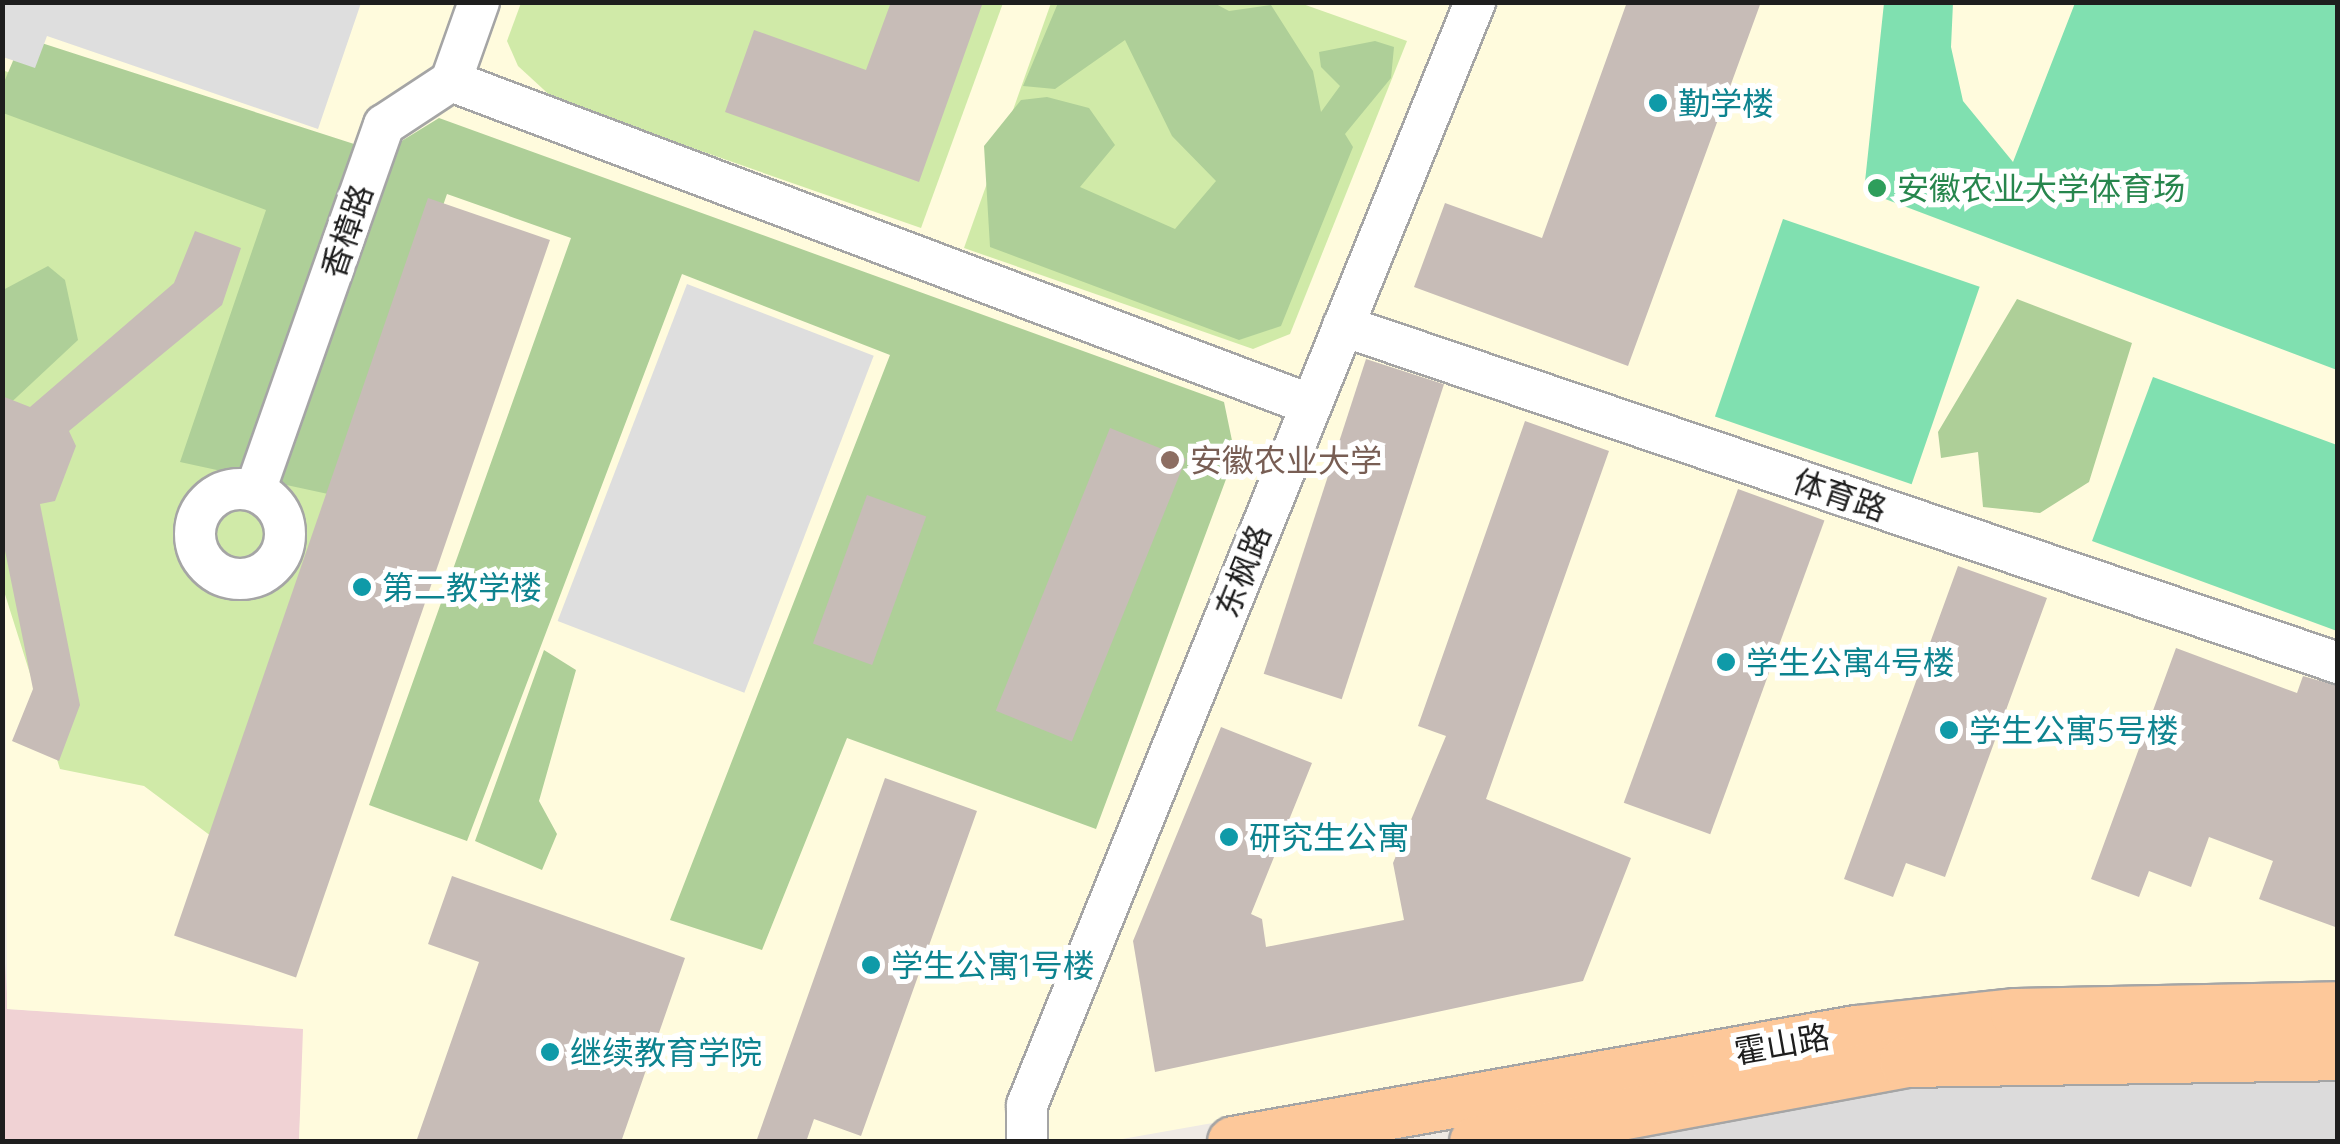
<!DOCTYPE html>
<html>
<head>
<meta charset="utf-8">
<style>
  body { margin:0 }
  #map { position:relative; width:2340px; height:1144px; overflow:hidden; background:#efeae4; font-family:Quicksand,"Noto Sans SC",sans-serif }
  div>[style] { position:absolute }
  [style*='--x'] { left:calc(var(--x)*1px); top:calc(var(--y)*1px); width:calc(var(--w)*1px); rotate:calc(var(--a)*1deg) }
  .residential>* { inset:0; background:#dcdbdb }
  .commercial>* { inset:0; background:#f0d2d4 }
  .education>* { inset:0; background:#fffbdd }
  .grass>* { inset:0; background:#d0eaa8 }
  .forest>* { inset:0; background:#aecf98 }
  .pitch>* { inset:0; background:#80e0b0; transform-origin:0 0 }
  .parking>* { inset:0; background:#dedede; transform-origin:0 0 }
  .building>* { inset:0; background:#c7bcb7; transform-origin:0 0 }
  .roads { filter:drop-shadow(2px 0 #a5a5a5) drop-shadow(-2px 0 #a5a5a5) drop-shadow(0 2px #a5a5a5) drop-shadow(0 -2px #a5a5a5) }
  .minor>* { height:40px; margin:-20px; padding:0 20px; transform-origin:20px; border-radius:20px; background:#fff }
  .minor>.ring { margin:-20px; padding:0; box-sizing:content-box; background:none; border:40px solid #fff; border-radius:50% }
  .major>* { height:50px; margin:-25px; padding:0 25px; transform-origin:25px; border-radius:25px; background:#fdc89a }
  .dots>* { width:28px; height:28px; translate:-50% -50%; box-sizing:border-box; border:5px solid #fff; border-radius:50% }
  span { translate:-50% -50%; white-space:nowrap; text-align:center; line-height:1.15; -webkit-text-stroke:10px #fff; paint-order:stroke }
  .culture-label { font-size:32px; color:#0d838f }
  .left { translate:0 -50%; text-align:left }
  .leisure-label { font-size:32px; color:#27864d }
  .street-label { font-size:32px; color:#1e1e1e }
  .education-label { font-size:32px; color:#785e54 }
  .frame { position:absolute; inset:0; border:5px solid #1e1e1e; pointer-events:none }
</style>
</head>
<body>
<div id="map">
  <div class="residential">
    <i style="clip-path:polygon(2337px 1055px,2337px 1141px,1475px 1142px,1905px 1062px)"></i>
  </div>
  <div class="commercial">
    <i style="clip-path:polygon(2px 918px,8px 1009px,304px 1028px,299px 1141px,3px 1141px)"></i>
  </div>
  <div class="education">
    <i style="clip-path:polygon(2px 3px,2337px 3px,2337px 986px,1848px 1011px,1111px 1141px,299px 1141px,303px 1029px,7px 1009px)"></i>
  </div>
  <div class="grass">
    <i style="clip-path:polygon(521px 3px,1003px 3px,921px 228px,555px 100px,518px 66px,507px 41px)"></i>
    <i style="clip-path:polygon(1051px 3px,1300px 3px,1407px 41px,1290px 334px,1253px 349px,964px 248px)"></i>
    <i style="clip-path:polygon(2px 70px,446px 224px,231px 851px,144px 786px,60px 769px,3px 588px)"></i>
  </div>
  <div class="forest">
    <i style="clip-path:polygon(1214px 3px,1229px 11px,1271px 5px,1313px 71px,1321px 112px,1340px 86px,1321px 67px,1319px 52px,1375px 41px,1394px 47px,1391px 78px,1345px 134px,1353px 147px,1281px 326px,1239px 340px,990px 247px,984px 146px,1021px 100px,1047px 97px,1089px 108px,1115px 145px,1080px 187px,1175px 229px,1216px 181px,1172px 136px,1125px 40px,1055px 89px,1023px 86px,1058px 3px)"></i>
    <i style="clip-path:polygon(23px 37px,382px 153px,439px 118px,1224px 402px,1235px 455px,1096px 829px,847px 738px,762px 950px,670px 920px,890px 355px,682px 274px,467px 841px,369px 805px,571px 238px,447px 194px,342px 497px,180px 462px,266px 210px,3px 113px,2px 87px)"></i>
    <i style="clip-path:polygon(48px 266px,65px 280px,78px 340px,3px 410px,3px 290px)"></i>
    <i style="clip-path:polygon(2017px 299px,2132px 343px,2089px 482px,2040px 513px,1983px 507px,1978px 452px,1941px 458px,1938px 432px)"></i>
    <i style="clip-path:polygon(544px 650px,576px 670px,539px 801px,557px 834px,542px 870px,475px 841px)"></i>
  </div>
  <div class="pitch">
    <i style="clip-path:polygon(1884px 3px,1953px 3px,1951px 47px,1963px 101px,2013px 162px,2075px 3px,2337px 3px,2337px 370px,1864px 191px)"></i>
    <i style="left:1783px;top:219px;width:208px;height:209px;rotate:19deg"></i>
    <i style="clip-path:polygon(2153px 377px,2337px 445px,2337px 631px,2092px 541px)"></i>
  </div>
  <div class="parking">
    <i style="clip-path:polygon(3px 2px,361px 2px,361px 3px,318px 129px,47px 36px,35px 68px,3px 57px)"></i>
    <i style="left:687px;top:284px;width:200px;height:361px;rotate:21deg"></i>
  </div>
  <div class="building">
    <i style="clip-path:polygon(891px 2px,983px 2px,919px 182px,725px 112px,754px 30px,866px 70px)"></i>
    <i style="clip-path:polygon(1627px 2px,1761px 2px,1628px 366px,1414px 287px,1445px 203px,1542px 238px)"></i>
    <i style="left:428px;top:198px;width:129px;height:780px;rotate:19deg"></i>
    <i style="clip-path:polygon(195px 231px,241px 248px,222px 305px,69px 431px,76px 446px,55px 501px,40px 504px,80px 705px,59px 761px,12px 741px,33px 689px,2px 536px,2px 396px,30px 407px,174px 283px)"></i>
    <i style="left:1366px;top:359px;width:82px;height:331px;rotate:18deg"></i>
    <i style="clip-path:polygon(1525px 421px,1609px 451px,1486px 799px,1631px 858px,1583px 981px,1155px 1072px,1133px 941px,1221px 727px,1312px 763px,1251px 914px,1262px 919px,1266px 947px,1404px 920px,1393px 863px,1446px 736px,1418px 726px)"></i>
    <i style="left:1110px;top:428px;width:82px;height:305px;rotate:22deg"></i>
    <i style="left:1738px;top:489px;width:92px;height:334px;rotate:20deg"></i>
    <i style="left:867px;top:495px;width:63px;height:158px;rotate:20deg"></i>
    <i style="clip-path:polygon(1958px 566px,2047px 598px,1945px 877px,1906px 863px,1893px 897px,1844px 879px)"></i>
    <i style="clip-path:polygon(2176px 648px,2297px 693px,2303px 676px,2338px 686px,2338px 928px,2259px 899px,2273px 861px,2209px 837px,2191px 887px,2149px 871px,2139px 897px,2091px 879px)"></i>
    <i style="clip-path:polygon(885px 778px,977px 811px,861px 1136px,814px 1119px,806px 1142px,756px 1142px)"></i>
    <i style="clip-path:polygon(452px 876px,685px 958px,621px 1142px,416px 1142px,479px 962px,428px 944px)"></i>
  </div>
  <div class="roads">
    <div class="minor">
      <i style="--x:451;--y:81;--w:919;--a:20.64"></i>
      <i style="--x:1343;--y:326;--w:1051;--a:18.71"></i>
      <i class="ring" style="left:195px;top:489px;width:50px;height:50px"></i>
      <i style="--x:255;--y:491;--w:388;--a:-70.6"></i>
      <i style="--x:384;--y:125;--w:80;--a:-33.3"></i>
      <i style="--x:451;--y:81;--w:84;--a:-70.5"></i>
      <i style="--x:1027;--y:1142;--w:37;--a:-90"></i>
      <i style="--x:1027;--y:1105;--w:1191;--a:-67.89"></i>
    </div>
    <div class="major">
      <i style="--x:1233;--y:1142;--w:633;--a:-10.1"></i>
      <i style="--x:1856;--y:1031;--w:161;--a:-6.1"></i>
      <i style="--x:2016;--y:1014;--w:322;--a:-1.2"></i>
      <i style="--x:1475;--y:1142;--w:437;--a:-10.5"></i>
      <i style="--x:1905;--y:1062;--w:433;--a:-0.9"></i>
    </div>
  </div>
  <div class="dots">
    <i style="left:1658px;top:103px;background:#0f9aa8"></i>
    <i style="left:1877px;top:188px;background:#2e9e5b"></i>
    <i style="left:1170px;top:460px;background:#8d6e63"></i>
    <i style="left:362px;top:587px;background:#0f9aa8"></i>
    <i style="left:1726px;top:662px;background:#0f9aa8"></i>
    <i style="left:1949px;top:730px;background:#0f9aa8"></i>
    <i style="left:1229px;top:837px;background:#0f9aa8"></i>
    <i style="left:871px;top:965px;background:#0f9aa8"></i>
    <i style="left:550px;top:1052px;background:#0f9aa8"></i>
  </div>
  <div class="culture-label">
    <span class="left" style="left:1678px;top:103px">勤学楼</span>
    <span class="left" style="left:382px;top:587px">第二教学楼</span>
    <span class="left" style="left:1746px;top:662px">学生公寓4号楼</span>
    <span class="left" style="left:1969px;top:730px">学生公寓5号楼</span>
    <span class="left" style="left:1249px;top:837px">研究生公寓</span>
    <span class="left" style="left:891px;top:965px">学生公寓1号楼</span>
    <span class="left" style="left:570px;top:1052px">继续教育学院</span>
  </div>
  <div class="leisure-label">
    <span class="left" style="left:1897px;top:188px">安徽农业大学体育场</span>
  </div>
  <div class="street-label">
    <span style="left:347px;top:231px;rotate:-71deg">香樟路</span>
    <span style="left:1840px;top:495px;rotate:19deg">体育路</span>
    <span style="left:1243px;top:571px;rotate:-68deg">东枫路</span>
    <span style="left:1782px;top:1044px;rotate:-10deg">霍山路</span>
  </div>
  <div class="education-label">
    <span class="left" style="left:1190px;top:460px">安徽农业大学</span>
  </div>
  <div class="frame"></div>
</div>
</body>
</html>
